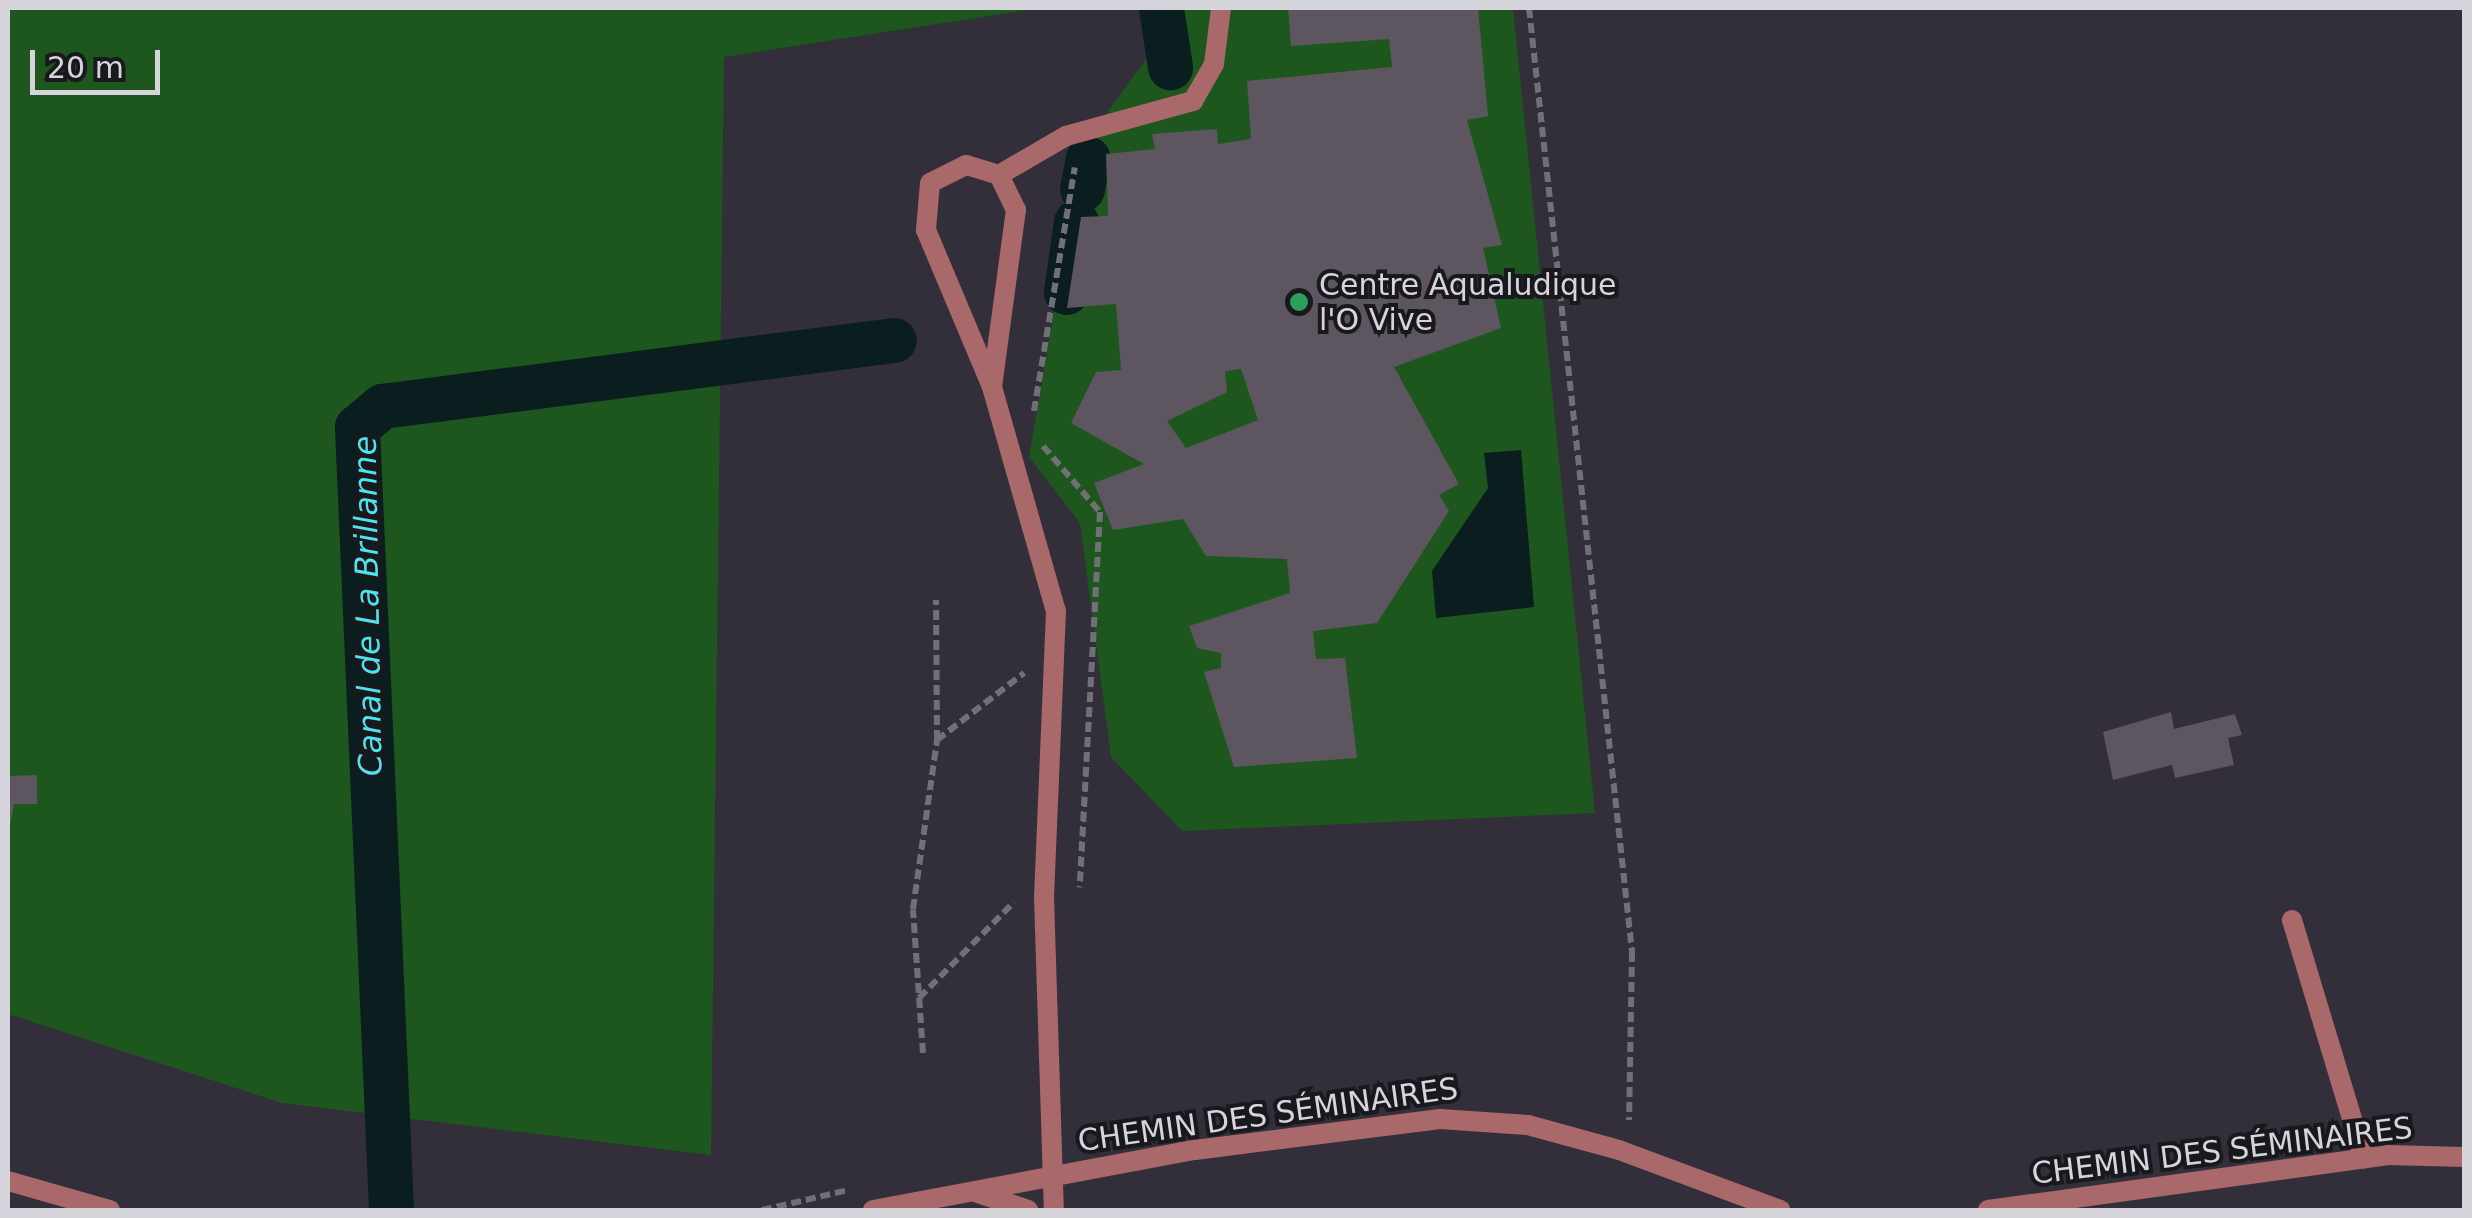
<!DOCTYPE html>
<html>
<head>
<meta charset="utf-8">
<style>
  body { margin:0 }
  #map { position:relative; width:2472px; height:1218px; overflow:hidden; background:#322f3a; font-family:"DejaVu Sans",sans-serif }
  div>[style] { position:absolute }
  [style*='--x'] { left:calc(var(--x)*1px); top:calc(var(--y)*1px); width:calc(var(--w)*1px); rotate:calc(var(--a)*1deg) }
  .green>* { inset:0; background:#1d571d }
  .water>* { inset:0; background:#0b1e1f }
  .canal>* { height:45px; margin:-22.5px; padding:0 22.5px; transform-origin:22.5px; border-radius:22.5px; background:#0b1e1f }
  .building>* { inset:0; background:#5d5560 }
  .path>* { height:6px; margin-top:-3px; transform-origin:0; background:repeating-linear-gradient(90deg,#716f78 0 10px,transparent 0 15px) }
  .lane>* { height:20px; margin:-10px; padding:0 10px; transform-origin:10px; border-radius:10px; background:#a96869 }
  .street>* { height:20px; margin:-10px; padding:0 10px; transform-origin:10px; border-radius:10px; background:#a96869 }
  .dots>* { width:28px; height:28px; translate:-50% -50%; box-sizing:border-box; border:5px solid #19181d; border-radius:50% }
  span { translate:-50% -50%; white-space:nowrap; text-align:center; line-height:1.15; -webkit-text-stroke:8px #19181d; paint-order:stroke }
  .poi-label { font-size:30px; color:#d6d5dc }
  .left { translate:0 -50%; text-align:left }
  .street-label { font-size:30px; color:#d6d5dc }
  .water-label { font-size:32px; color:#4ee4ed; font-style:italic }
  .frame { position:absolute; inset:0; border:10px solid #d6d5dc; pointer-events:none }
  .scale { position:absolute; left:30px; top:50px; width:130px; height:45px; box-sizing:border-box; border:5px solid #d6d5dc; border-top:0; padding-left:12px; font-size:30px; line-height:35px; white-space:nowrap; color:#d6d5dc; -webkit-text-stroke:8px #19181d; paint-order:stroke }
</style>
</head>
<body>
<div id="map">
  <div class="green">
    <i style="clip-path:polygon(8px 8px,1040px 8px,724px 57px,711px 1155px,282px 1103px,8px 1014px)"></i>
    <i style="clip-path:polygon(1183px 8px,1513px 8px,1595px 813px,1182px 831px,1111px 757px,1080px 523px,1029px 457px,1083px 146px)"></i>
  </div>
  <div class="water">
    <i style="clip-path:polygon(1521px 450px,1534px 607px,1436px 618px,1432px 571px,1488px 488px,1484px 453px)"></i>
  </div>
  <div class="canal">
    <i style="--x:1161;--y:8;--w:60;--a:81.3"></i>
    <i style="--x:1082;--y:189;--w:31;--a:-79"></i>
    <i style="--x:1066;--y:292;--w:71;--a:-81.9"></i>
    <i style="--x:391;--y:1210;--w:784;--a:-92.49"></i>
    <i style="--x:357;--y:427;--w:33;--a:-40"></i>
    <i style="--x:382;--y:406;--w:516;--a:-7.35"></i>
  </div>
  <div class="building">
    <i style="clip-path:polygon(evenodd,1288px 8px,1478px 8px,1488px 116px,1467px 120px,1502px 245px,1483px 248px,1501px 328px,1394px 367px,1459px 484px,1439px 495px,1449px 511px,1377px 623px,1313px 631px,1316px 659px,1345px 658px,1357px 758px,1234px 767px,1204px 672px,1221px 668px,1221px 653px,1197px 648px,1189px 626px,1290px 593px,1287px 559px,1206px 556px,1183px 519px,1113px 530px,1094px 483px,1144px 464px,1071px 423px,1096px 372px,1121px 370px,1116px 304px,1067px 308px,1081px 217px,1108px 216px,1106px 154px,1155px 149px,1152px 134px,1217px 129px,1218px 144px,1251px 139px,1247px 81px,1392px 67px,1389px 39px,1291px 46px,1288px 8px,1241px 369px,1258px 420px,1186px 448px,1167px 421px,1227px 392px,1225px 371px,1241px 369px)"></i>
    <i style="clip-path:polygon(2171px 712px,2174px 729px,2235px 714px,2242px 735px,2228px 738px,2234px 765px,2175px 778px,2172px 765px,2113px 780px,2103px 732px)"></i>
    <i style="clip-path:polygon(37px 775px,37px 804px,14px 804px,8px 837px,8px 776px)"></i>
  </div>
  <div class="path">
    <i style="--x:1529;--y:8;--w:950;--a:83.77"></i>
    <i style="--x:1632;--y:952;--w:168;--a:91"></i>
    <i style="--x:1034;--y:411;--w:247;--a:-80.5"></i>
    <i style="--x:1043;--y:446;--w:87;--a:49.2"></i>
    <i style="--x:1100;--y:512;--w:376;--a:93.1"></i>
    <i style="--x:937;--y:740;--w:110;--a:-37.6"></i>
    <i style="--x:919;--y:998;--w:135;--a:-45.3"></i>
    <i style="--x:923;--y:1053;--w:144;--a:-94"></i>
    <i style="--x:913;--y:909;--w:171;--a:-81.9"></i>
    <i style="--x:937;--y:740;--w:140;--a:-90.4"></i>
    <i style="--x:762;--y:1210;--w:88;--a:-13.1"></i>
  </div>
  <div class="lane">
    <i style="--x:2292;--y:920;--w:249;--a:73.2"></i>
    <i style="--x:1619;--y:1150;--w:172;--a:20.4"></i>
    <i style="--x:1988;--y:1210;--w:404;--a:-7.8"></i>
    <i style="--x:2388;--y:1155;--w:76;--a:1.5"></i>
  </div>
  <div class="street">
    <i style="--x:999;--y:175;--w:78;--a:-30.2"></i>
    <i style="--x:1066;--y:136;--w:132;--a:-15.4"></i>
    <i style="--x:1193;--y:101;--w:43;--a:-60.4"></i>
    <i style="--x:1214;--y:64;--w:56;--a:-82.9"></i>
    <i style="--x:992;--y:387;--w:179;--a:-82.3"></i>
    <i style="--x:1016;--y:210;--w:39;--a:-116"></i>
    <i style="--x:999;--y:175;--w:34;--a:-163"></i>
    <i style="--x:966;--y:165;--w:40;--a:153.4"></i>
    <i style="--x:930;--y:183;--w:47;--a:94.9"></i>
    <i style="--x:926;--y:230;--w:170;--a:67.2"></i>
    <i style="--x:992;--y:387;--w:233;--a:74.1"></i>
    <i style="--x:1056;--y:611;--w:286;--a:92.4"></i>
    <i style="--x:1044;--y:897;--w:313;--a:88.2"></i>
    <i style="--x:8;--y:1181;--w:106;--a:15.9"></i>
    <i style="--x:978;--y:1193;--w:53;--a:18.8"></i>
    <i style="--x:873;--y:1210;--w:328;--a:-10.6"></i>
    <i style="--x:1195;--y:1150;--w:247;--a:-7.2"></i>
    <i style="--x:1440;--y:1119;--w:88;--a:3.9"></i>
    <i style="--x:1528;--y:1125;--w:94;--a:15.4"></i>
  </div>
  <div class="dots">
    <i style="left:1299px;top:302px;background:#2e9e5b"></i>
  </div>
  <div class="poi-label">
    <span class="left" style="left:1319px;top:302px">Centre Aqualudique<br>l'O Vive</span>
  </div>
  <div class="street-label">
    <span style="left:1268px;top:1115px;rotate:-8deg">CHEMIN DES SÉMINAIRES</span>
    <span style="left:2222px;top:1151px;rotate:-7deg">CHEMIN DES SÉMINAIRES</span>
  </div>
  <div class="water-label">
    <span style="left:368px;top:606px;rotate:-91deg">Canal de La Brillanne</span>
  </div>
  <div class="frame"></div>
  <div class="scale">20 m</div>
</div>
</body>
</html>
